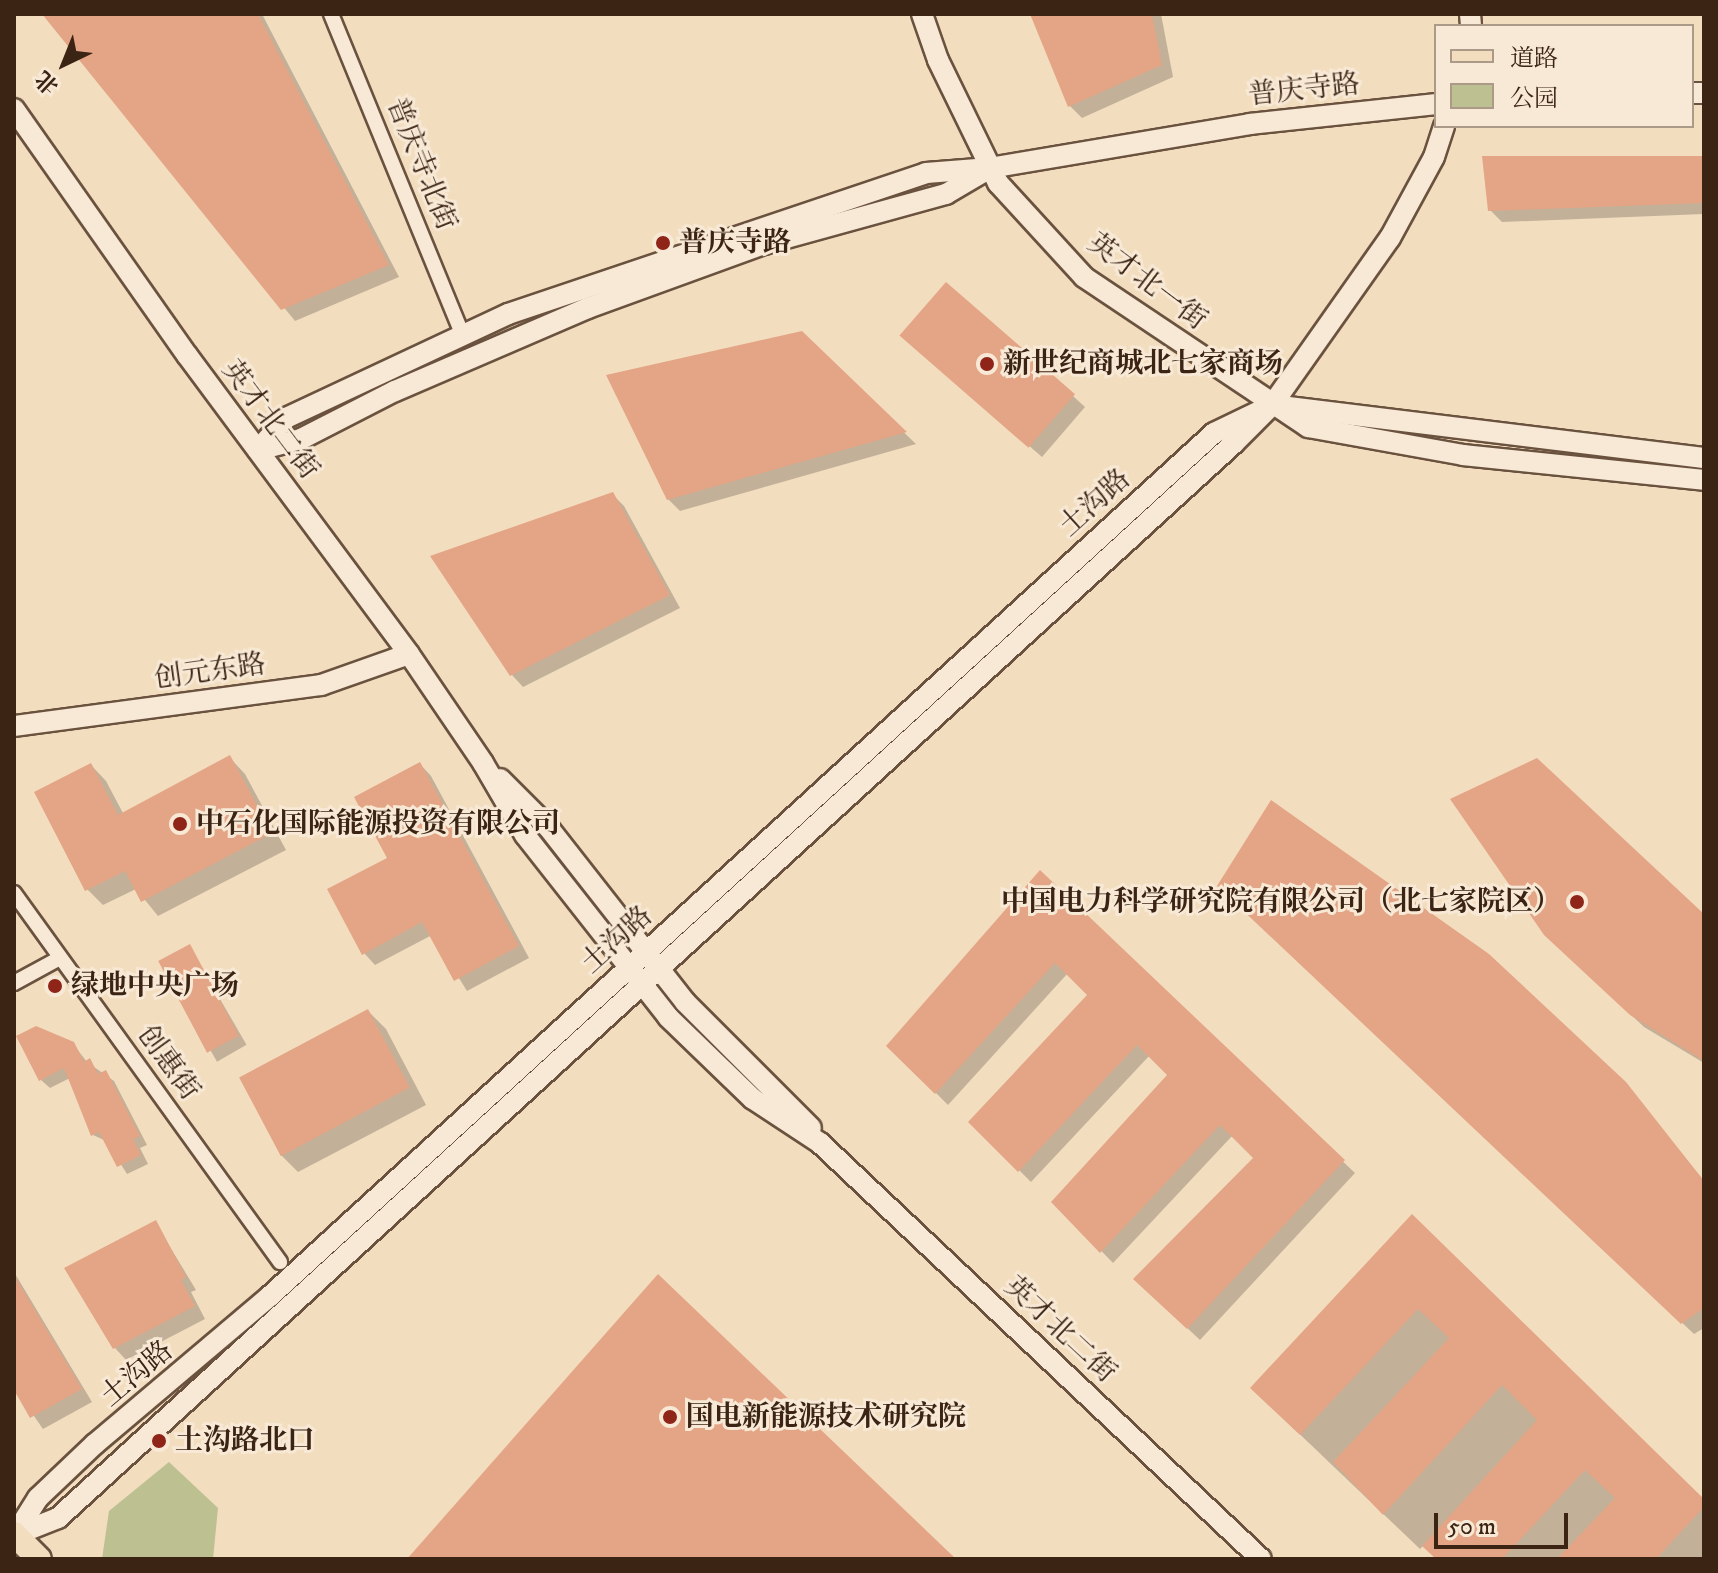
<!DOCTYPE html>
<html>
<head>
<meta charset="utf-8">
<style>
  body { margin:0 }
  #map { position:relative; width:1718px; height:1573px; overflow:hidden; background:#f3ddbf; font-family:"IM FELL DW Pica","Noto Serif SC",serif }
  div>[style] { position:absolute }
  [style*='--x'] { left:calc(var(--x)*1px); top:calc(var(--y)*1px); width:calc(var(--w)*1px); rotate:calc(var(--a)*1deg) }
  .green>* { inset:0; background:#bdc090 }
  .shadow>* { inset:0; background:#0003; transform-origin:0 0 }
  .building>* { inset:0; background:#e3a585; transform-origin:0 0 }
  .roads { filter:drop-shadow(2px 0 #6a523f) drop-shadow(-2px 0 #6a523f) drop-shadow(0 2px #6a523f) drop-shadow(0 -2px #6a523f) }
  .street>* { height:14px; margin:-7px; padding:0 7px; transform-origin:7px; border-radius:7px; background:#f7e9d5 }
  .secondary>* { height:20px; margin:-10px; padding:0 10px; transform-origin:10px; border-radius:10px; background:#f7e9d5 }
  .primary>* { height:24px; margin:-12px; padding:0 12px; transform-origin:12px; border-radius:12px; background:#f3ddbf }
  .dots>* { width:22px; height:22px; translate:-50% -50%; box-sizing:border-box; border:4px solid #f7e9d5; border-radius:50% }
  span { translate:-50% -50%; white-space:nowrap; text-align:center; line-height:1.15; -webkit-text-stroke:6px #f7e9d5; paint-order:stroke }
  .street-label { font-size:28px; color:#3c2414 }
  .poi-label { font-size:28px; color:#3c2414; font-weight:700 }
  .left { translate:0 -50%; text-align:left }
  .right { translate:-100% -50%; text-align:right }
  .frame { position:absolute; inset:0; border:16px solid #3c2414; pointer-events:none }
  .legend { position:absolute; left:1434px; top:24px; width:260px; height:104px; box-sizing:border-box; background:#f7e9d5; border:2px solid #ac9a88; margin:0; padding:10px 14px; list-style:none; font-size:24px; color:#3c2414 }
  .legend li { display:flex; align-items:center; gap:16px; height:40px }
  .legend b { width:40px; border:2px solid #ac9a88 }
  .north { position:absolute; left:24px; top:24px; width:80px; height:80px; -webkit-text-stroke:6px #f7e9d5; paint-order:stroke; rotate:223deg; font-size:22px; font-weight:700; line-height:32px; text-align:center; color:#3c2414 }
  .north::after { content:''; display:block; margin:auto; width:28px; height:36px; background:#3c2414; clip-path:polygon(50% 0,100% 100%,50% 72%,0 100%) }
  .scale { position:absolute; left:1434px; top:1513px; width:134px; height:36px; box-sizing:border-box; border:4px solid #3c2414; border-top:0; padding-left:10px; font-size:24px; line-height:28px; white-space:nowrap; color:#3c2414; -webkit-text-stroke:6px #f7e9d5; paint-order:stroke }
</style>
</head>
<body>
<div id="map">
  <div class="green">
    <i style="clip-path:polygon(169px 1462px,218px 1508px,213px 1559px,102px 1559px,109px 1511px)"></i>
  </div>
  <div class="shadow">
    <i style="clip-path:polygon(45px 14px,262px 14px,399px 277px,295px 321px)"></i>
    <i style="clip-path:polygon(1032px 14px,1161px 14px,1173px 77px,1082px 118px,1070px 106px)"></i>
    <i style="clip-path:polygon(1704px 158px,1704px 214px,1502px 222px,1490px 210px)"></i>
    <i style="clip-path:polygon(801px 333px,916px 444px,680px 511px,668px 499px)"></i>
    <i style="clip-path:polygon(913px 345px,1073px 396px,1085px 407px,1042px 457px)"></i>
    <i style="clip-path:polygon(612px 494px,624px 506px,680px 608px,523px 687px,512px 675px)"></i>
    <i style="clip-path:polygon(230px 758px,245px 774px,286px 850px,158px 916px,136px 889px,103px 905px,87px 889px,91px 765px,106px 781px,124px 815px)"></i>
    <i style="clip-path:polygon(420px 764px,431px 776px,529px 958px,467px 991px,432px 935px,375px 965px,364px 953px)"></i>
    <i style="clip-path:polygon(1040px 873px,1355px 1173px,1200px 1340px,1147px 1290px,1256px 1158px,1233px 1135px,1113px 1263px,1054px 1202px,1170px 1075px,1150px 1055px,1031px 1182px,971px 1122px,1090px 995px,1068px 973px,948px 1105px,889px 1046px)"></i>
    <i style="clip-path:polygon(1231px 897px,1625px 1084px,1704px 1181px,1704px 1328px,1694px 1334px)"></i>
    <i style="clip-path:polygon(1704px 917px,1704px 1063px,1644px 1027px,1559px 947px)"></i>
    <i style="left:190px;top:947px;width:113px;height:34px;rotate:60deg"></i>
    <i style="clip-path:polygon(368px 1011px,386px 1029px,426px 1105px,298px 1172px,280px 1154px)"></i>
    <i style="clip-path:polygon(73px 1044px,87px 1062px,114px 1081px,147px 1145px,140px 1148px,148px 1164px,127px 1174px,106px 1141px,93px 1135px,70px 1078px,50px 1088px,41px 1080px)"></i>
    <i style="clip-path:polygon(1412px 1217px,1704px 1502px,1704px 1559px,1438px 1559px,1424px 1545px,1420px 1549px,1288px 1423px)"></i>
    <i style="clip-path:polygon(155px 1222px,196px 1290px,191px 1292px,205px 1319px,126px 1360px,115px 1348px)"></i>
    <i style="clip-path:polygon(14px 1272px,92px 1402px,43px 1429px,18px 1393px,14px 1396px)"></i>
  </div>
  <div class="building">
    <i style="clip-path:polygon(42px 14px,258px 14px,389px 265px,281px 310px)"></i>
    <i style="clip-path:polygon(1030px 14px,1152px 14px,1162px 65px,1068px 107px)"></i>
    <i style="clip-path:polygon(1482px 156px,1704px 156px,1704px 203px,1488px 211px)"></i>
    <i style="left:946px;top:282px;width:171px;height:71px;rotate:41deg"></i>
    <i style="clip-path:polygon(802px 331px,907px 432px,667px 500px,606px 375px)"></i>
    <i style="clip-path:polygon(613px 492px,670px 595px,510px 676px,430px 556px)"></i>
    <i style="clip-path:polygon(230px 755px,272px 833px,141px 902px,125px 871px,85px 891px,34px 792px,91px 763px,118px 815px)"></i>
    <i style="clip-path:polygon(1537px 758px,1704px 914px,1704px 1061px,1630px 1015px,1544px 935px,1450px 799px)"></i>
    <i style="clip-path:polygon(420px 762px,519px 946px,454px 981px,422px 922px,362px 955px,327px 889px,387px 858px,354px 797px)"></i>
    <i style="clip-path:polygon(1271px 800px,1489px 954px,1626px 1082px,1704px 1181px,1704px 1308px,1681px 1324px,1217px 886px)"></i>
    <i style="clip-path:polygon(1040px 870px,1345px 1160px,1187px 1329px,1133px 1279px,1253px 1158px,1220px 1125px,1100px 1253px,1051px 1202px,1167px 1075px,1137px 1045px,1018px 1172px,968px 1122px,1087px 995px,1055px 963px,935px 1094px,886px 1046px)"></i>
    <i style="left:190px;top:944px;width:104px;height:36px;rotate:62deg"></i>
    <i style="left:368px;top:1009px;width:89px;height:146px;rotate:62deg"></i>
    <i style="clip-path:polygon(36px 1026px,74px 1042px,84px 1062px,90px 1058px,98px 1074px,106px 1070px,140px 1136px,133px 1139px,141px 1155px,117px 1167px,99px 1132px,91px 1136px,64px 1068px,39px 1081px,16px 1036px)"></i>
    <i style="clip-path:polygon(1412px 1214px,1704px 1499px,1704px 1507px,1656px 1559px,1557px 1559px,1615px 1498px,1585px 1470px,1502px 1559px,1436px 1559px,1422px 1546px,1537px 1420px,1502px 1385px,1383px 1515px,1333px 1462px,1449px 1338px,1418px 1309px,1300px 1435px,1250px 1388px)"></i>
    <i style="clip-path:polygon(156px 1220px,186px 1277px,181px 1280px,195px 1306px,113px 1349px,64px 1268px)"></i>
    <i style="clip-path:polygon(658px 1274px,956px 1559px,407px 1559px)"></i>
    <i style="clip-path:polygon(14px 1275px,82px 1389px,30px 1418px,14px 1390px)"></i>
  </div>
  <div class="roads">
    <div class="street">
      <i style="--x:331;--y:14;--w:346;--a:67.7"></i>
      <i style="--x:14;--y:893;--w:455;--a:54.2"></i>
      <i style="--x:14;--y:983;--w:52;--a:-28.5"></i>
    </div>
    <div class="secondary">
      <i style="--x:922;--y:14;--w:49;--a:70.8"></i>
      <i style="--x:938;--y:60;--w:137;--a:64"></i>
      <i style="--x:998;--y:183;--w:127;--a:47.5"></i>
      <i style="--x:1084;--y:277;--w:270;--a:33.8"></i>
      <i style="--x:1308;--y:427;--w:158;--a:10.2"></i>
      <i style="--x:1463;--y:455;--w:242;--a:5.9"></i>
      <i style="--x:1470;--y:14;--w:12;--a:85"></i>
      <i style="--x:1692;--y:93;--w:12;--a:0"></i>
      <i style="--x:14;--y:109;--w:301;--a:54.9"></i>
      <i style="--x:187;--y:355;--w:372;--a:53.4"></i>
      <i style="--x:409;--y:654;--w:132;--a:55.8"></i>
      <i style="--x:483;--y:763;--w:83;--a:59.7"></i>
      <i style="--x:525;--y:835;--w:231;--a:51.8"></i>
      <i style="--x:668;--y:1017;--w:118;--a:44"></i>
      <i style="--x:753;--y:1099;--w:80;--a:33.3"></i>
      <i style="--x:820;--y:1143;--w:606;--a:43.33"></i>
      <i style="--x:258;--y:450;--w:43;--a:-48.8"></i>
      <i style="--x:286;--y:418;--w:245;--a:-25.1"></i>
      <i style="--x:508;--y:314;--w:441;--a:-18.6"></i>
      <i style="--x:926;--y:173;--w:64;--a:-4.5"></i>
      <i style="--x:990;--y:168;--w:264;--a:-9.6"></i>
      <i style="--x:1250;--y:124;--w:187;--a:-6.1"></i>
      <i style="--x:258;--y:450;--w:44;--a:-14.3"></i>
      <i style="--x:301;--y:439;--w:106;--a:-27.1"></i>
      <i style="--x:395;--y:391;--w:210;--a:-23.3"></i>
      <i style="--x:588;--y:308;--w:187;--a:-20"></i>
      <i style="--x:764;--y:244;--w:189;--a:-15.4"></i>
      <i style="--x:946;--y:194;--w:43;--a:-30.7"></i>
      <i style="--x:14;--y:726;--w:310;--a:-7.6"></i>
      <i style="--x:321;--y:685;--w:93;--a:-19.4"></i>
      <i style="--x:500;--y:779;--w:68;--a:45"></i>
      <i style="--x:548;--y:827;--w:222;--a:51.9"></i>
      <i style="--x:685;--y:1002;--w:178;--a:45"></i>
      <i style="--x:15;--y:1535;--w:46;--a:-21.6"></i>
      <i style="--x:58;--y:1518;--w:1593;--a:-42.43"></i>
      <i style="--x:1234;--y:443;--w:54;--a:-45"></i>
      <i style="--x:1272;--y:405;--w:204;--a:-54.8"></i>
      <i style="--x:1390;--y:238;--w:92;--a:-61.5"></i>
      <i style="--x:1434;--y:157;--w:33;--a:-72"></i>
      <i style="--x:14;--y:1536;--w:45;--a:-57.7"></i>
      <i style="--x:38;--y:1498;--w:79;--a:-43.5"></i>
      <i style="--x:95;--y:1444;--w:229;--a:-40.2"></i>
      <i style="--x:270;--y:1296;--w:1279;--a:-42.43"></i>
      <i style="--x:1214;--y:433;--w:64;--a:-25.8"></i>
      <i style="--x:1272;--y:405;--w:435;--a:7"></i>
    </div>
    <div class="primary">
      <i style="--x:14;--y:1534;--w:35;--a:45"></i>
    </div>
  </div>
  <div class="dots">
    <i style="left:663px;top:243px;background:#8f2418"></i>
    <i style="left:987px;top:364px;background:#8f2418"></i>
    <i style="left:180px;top:824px;background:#8f2418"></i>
    <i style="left:1577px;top:902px;background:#8f2418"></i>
    <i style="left:55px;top:986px;background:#8f2418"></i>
    <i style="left:670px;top:1417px;background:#8f2418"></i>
    <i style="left:159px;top:1441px;background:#8f2418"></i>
  </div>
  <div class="street-label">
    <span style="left:1304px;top:90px;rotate:-6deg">普庆寺路</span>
    <span style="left:421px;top:164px;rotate:68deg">普庆寺北街</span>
    <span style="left:1147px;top:282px;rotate:37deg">英才北一街</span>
    <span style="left:270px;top:420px;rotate:53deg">英才北二街</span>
    <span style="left:1095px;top:503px;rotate:-42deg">土沟路</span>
    <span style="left:210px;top:672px;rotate:-8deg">创元东路</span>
    <span style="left:617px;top:940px;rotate:-42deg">土沟路</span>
    <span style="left:168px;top:1063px;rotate:54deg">创惠街</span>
    <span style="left:1060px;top:1330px;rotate:43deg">英才北二街</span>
    <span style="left:137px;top:1374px;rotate:-40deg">土沟路</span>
  </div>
  <div class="poi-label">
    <span class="left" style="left:679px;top:243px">普庆寺路</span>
    <span class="left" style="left:1003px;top:364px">新世纪商城北七家商场</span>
    <span class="left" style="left:196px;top:824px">中石化国际能源投资有限公司</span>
    <span class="right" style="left:1561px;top:902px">中国电力科学研究院有限公司（北七家院区）</span>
    <span class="left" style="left:71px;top:986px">绿地中央广场</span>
    <span class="left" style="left:686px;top:1417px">国电新能源技术研究院</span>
    <span class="left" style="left:175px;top:1441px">土沟路北口</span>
  </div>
  <div class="frame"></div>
  <ul class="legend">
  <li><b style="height:10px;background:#f3ddbf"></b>道路</li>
  <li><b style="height:22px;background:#bdc090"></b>公园</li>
  </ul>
  <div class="north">北</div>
  <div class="scale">50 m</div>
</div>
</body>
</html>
